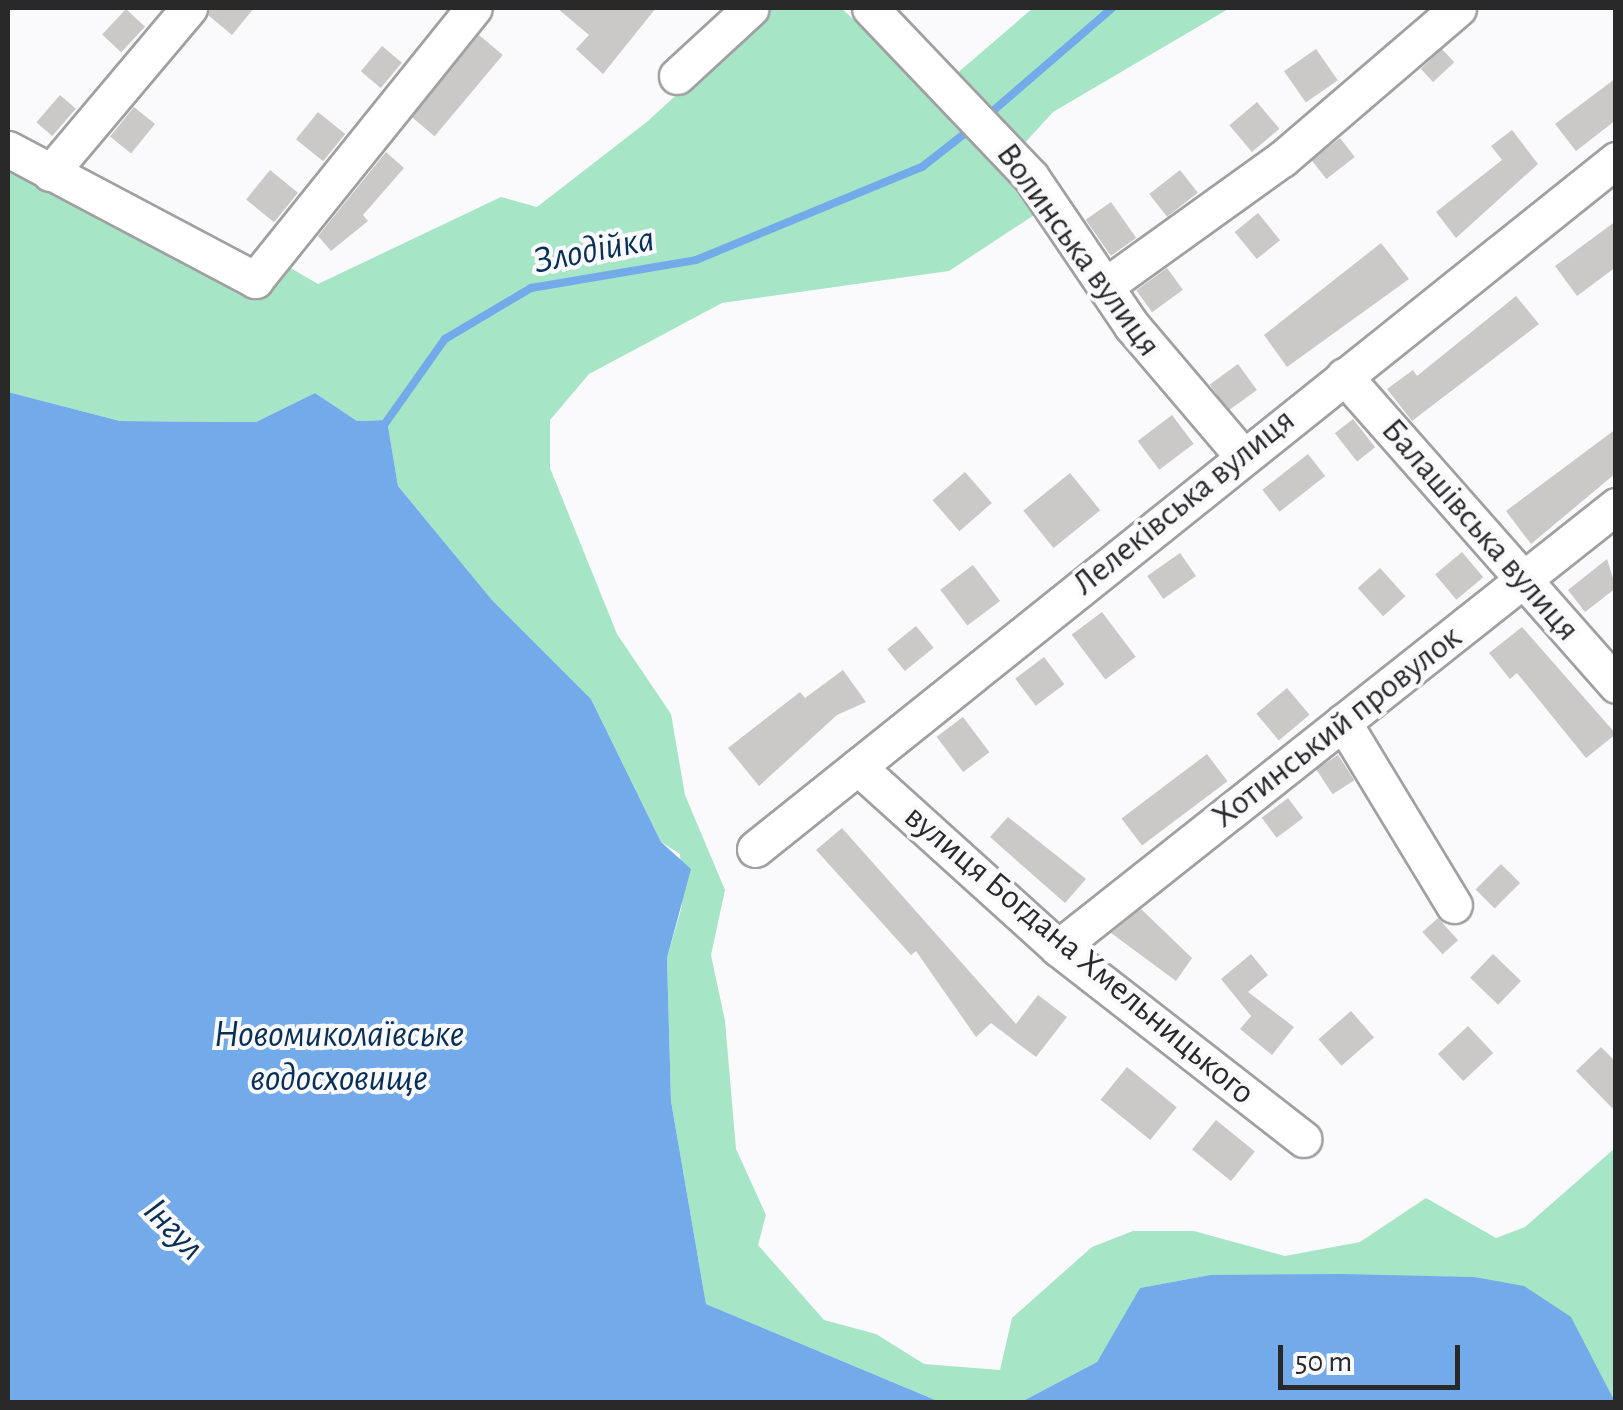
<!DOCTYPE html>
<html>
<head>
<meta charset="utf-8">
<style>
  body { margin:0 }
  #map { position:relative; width:1623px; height:1410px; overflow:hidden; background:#fafafc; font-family:"Alegreya Sans",sans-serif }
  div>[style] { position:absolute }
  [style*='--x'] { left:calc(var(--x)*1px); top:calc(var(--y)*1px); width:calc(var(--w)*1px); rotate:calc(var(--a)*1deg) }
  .green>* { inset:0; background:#a6e5c6 }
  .water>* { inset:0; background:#73aaea }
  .stream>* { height:8px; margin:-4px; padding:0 4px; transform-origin:4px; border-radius:4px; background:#73aaea }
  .building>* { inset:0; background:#cac9c8; transform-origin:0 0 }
  .roads { filter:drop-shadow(2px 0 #a0a0a2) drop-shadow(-2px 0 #a0a0a2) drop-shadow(0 2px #a0a0a2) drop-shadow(0 -2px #a0a0a2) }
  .minor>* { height:35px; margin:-17.5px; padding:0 17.5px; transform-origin:17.5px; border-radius:17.5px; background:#fff }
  span { translate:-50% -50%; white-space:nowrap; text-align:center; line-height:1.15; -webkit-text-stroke:8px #fafafc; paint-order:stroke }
  .street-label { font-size:35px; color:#29292a }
  .water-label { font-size:38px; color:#082f58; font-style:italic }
  .frame { position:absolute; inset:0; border:10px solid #29292a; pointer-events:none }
  .scale { position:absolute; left:1278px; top:1345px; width:182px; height:45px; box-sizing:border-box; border:5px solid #29292a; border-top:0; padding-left:12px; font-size:30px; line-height:35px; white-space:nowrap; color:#29292a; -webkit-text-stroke:8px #fafafc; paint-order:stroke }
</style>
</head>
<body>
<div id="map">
  <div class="green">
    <i style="clip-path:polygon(771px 8px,841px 8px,934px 93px,1033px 8px,1230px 8px,1053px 112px,1021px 147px,1060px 198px,949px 271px,722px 303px,589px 374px,550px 420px,550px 468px,617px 634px,671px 714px,685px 795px,725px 890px,711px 955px,725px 1021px,736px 1149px,766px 1215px,758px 1245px,824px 1320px,876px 1334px,924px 1364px,1000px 1370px,1012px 1318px,1092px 1247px,1133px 1231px,1194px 1231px,1285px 1256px,1360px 1242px,1426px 1198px,1496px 1238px,1525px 1227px,1615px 1148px,1615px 1402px,1474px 1277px,1210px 1275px,1141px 1288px,1097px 1362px,1021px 1402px,940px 1402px,706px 1304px,671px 1101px,667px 958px,682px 906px,680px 854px,661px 842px,591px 699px,492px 600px,398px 486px,387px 420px,357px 421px,315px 393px,256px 422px,225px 422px,120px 421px,8px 392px,8px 171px,258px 299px,287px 266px,318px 284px,501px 197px,537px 207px,648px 121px)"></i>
  </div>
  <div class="water">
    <i style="clip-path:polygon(8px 392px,120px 421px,225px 422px,256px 422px,315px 393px,357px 421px,387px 420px,398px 486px,492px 600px,591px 699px,661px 842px,691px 869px,667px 958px,671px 1101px,706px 1304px,940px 1402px,8px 1402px)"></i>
    <i style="clip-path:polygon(1341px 1274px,1474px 1277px,1524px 1286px,1571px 1317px,1615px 1402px,1021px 1402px,1097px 1362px,1140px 1288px,1210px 1275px)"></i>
  </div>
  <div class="stream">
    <i style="--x:987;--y:116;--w:165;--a:-40.8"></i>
    <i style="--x:384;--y:425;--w:105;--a:-54.7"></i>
    <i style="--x:445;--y:339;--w:100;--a:-30.7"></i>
    <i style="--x:531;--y:288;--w:167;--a:-9.6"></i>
    <i style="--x:696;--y:260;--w:244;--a:-22.4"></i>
    <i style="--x:922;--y:167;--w:63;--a:-38"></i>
  </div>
  <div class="building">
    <i style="clip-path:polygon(210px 8px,254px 8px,232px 35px,208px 15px)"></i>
    <i style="clip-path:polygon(557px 8px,656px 8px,603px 74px,576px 49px,589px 35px)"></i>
    <i style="left:126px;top:9px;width:26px;height:35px;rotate:43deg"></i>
    <i style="left:479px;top:35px;width:31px;height:106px;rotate:40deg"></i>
    <i style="left:382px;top:46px;width:26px;height:33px;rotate:40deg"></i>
    <i style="left:1316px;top:49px;width:38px;height:39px;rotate:55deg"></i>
    <i style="left:1442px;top:49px;width:18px;height:29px;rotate:47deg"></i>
    <i style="clip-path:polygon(1616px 78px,1616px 120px,1576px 151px,1555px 124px)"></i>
    <i style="left:60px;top:95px;width:21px;height:36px;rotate:41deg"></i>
    <i style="left:1257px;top:102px;width:35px;height:36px;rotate:50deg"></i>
    <i style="left:134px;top:107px;width:27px;height:38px;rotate:39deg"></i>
    <i style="left:318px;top:112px;width:35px;height:35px;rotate:39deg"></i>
    <i style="clip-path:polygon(1512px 130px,1538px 164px,1456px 238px,1436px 212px,1502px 160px,1491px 146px)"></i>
    <i style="left:1340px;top:138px;width:24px;height:36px;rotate:52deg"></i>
    <i style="clip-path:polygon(386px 152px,404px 168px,363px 215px,368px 221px,331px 251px,318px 236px)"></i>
    <i style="left:270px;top:170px;width:36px;height:38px;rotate:39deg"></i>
    <i style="left:1180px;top:170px;width:29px;height:39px;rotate:52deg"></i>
    <i style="left:1111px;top:202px;width:44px;height:31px;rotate:55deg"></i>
    <i style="left:1258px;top:213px;width:35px;height:30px;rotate:51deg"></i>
    <i style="clip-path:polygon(1616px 221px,1616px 267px,1577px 296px,1555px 266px)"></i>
    <i style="clip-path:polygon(1381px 243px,1409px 279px,1287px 367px,1264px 335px)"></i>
    <i style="left:1167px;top:268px;width:27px;height:38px;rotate:54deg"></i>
    <i style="clip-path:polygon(1516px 296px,1539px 324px,1412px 421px,1387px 389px,1413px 370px,1417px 376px)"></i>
    <i style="left:1238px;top:364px;width:32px;height:35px;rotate:54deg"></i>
    <i style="left:1172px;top:415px;width:36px;height:43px;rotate:53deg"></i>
    <i style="left:1353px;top:419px;width:36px;height:23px;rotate:52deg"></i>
    <i style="clip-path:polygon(1616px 429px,1616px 473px,1531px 544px,1506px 511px)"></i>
    <i style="left:1308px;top:454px;width:28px;height:58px;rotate:52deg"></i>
    <i style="left:965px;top:472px;width:41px;height:43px;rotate:49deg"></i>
    <i style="left:1070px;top:473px;width:48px;height:60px;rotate:51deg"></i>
    <i style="left:1462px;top:552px;width:33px;height:35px;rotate:50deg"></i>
    <i style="left:1180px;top:553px;width:28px;height:40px;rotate:55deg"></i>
    <i style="clip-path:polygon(1607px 559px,1616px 588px,1585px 612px,1568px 590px)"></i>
    <i style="left:973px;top:565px;width:45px;height:41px;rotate:53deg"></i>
    <i style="left:1380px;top:568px;width:38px;height:30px;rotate:48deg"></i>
    <i style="left:1102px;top:612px;width:56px;height:38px;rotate:53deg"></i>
    <i style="left:916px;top:626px;width:28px;height:37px;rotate:51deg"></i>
    <i style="clip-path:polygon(1522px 627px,1616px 734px,1586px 758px,1517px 673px,1510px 679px,1489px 653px)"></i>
    <i style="left:1044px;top:657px;width:34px;height:36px;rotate:53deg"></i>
    <i style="clip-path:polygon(843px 670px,866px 702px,837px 715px,759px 786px,728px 748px,800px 692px,805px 698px)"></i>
    <i style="left:1287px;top:688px;width:35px;height:40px;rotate:50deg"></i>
    <i style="left:963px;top:717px;width:44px;height:33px;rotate:53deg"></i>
    <i style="left:1207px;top:754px;width:34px;height:107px;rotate:53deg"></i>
    <i style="left:1338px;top:755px;width:30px;height:26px;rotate:57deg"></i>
    <i style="left:1288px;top:798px;width:25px;height:33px;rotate:53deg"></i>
    <i style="clip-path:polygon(1008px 817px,1086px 879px,1065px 903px,990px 837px)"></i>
    <i style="clip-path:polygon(842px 828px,1016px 1024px,1038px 995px,1067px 1017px,1036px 1057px,991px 1023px,976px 1037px,916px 951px,911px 955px,816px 850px)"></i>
    <i style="left:1501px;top:864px;width:27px;height:36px;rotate:45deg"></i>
    <i style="clip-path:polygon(1141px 909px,1192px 958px,1176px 981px,1111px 933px)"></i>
    <i style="left:1438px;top:918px;width:30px;height:21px;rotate:48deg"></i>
    <i style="clip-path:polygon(1251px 954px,1268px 975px,1248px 992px,1294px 1027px,1272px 1055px,1240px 1029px,1251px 1016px,1221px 979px)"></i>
    <i style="left:1493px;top:954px;width:39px;height:33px;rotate:44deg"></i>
    <i style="left:1351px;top:1011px;width:35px;height:43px;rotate:49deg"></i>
    <i style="left:1468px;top:1026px;width:37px;height:41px;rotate:47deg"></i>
    <i style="clip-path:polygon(1601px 1047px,1616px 1062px,1616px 1112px,1576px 1071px)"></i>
    <i style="left:1127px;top:1067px;width:64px;height:42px;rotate:39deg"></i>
    <i style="left:1216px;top:1120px;width:50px;height:38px;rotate:39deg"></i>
  </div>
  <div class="roads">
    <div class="minor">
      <i style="--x:870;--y:8;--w:233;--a:46.4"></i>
      <i style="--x:1031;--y:177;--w:180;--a:55.9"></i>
      <i style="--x:1132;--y:326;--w:167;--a:49.6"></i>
      <i style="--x:677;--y:76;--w:100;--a:-42.6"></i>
      <i style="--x:8;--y:149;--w:280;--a:27.9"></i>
      <i style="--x:255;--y:280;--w:349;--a:-51.2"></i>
      <i style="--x:50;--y:173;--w:216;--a:-49.9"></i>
      <i style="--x:1105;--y:286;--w:218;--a:-35.7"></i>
      <i style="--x:1282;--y:159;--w:232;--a:-40.6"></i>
      <i style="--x:1344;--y:376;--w:412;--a:48.6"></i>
      <i style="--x:1343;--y:722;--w:214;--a:58.8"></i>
      <i style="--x:858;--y:767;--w:270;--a:42.1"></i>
      <i style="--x:1058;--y:948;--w:311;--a:37.9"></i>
      <i style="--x:755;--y:849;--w:1103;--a:-38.67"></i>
      <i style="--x:1058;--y:948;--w:712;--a:-38.38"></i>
    </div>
  </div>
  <div class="street-label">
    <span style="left:1078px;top:250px;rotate:54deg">Волинська вулиця</span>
    <span style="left:1184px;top:502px;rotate:-39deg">Лелеківська вулиця</span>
    <span style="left:1480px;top:530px;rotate:49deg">Балашівська вулиця</span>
    <span style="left:1337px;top:727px;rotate:-38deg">Хотинський провулок</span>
    <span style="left:1079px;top:955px;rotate:40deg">вулиця Богдана Хмельницького</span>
  </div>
  <div class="water-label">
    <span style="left:594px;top:251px;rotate:-11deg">Злодійка</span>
    <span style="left:339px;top:1058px">Новомиколаївське<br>водосховище</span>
    <span style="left:173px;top:1230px;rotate:46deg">Інгул</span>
  </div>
  <div class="frame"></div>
  <div class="scale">50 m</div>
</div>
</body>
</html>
